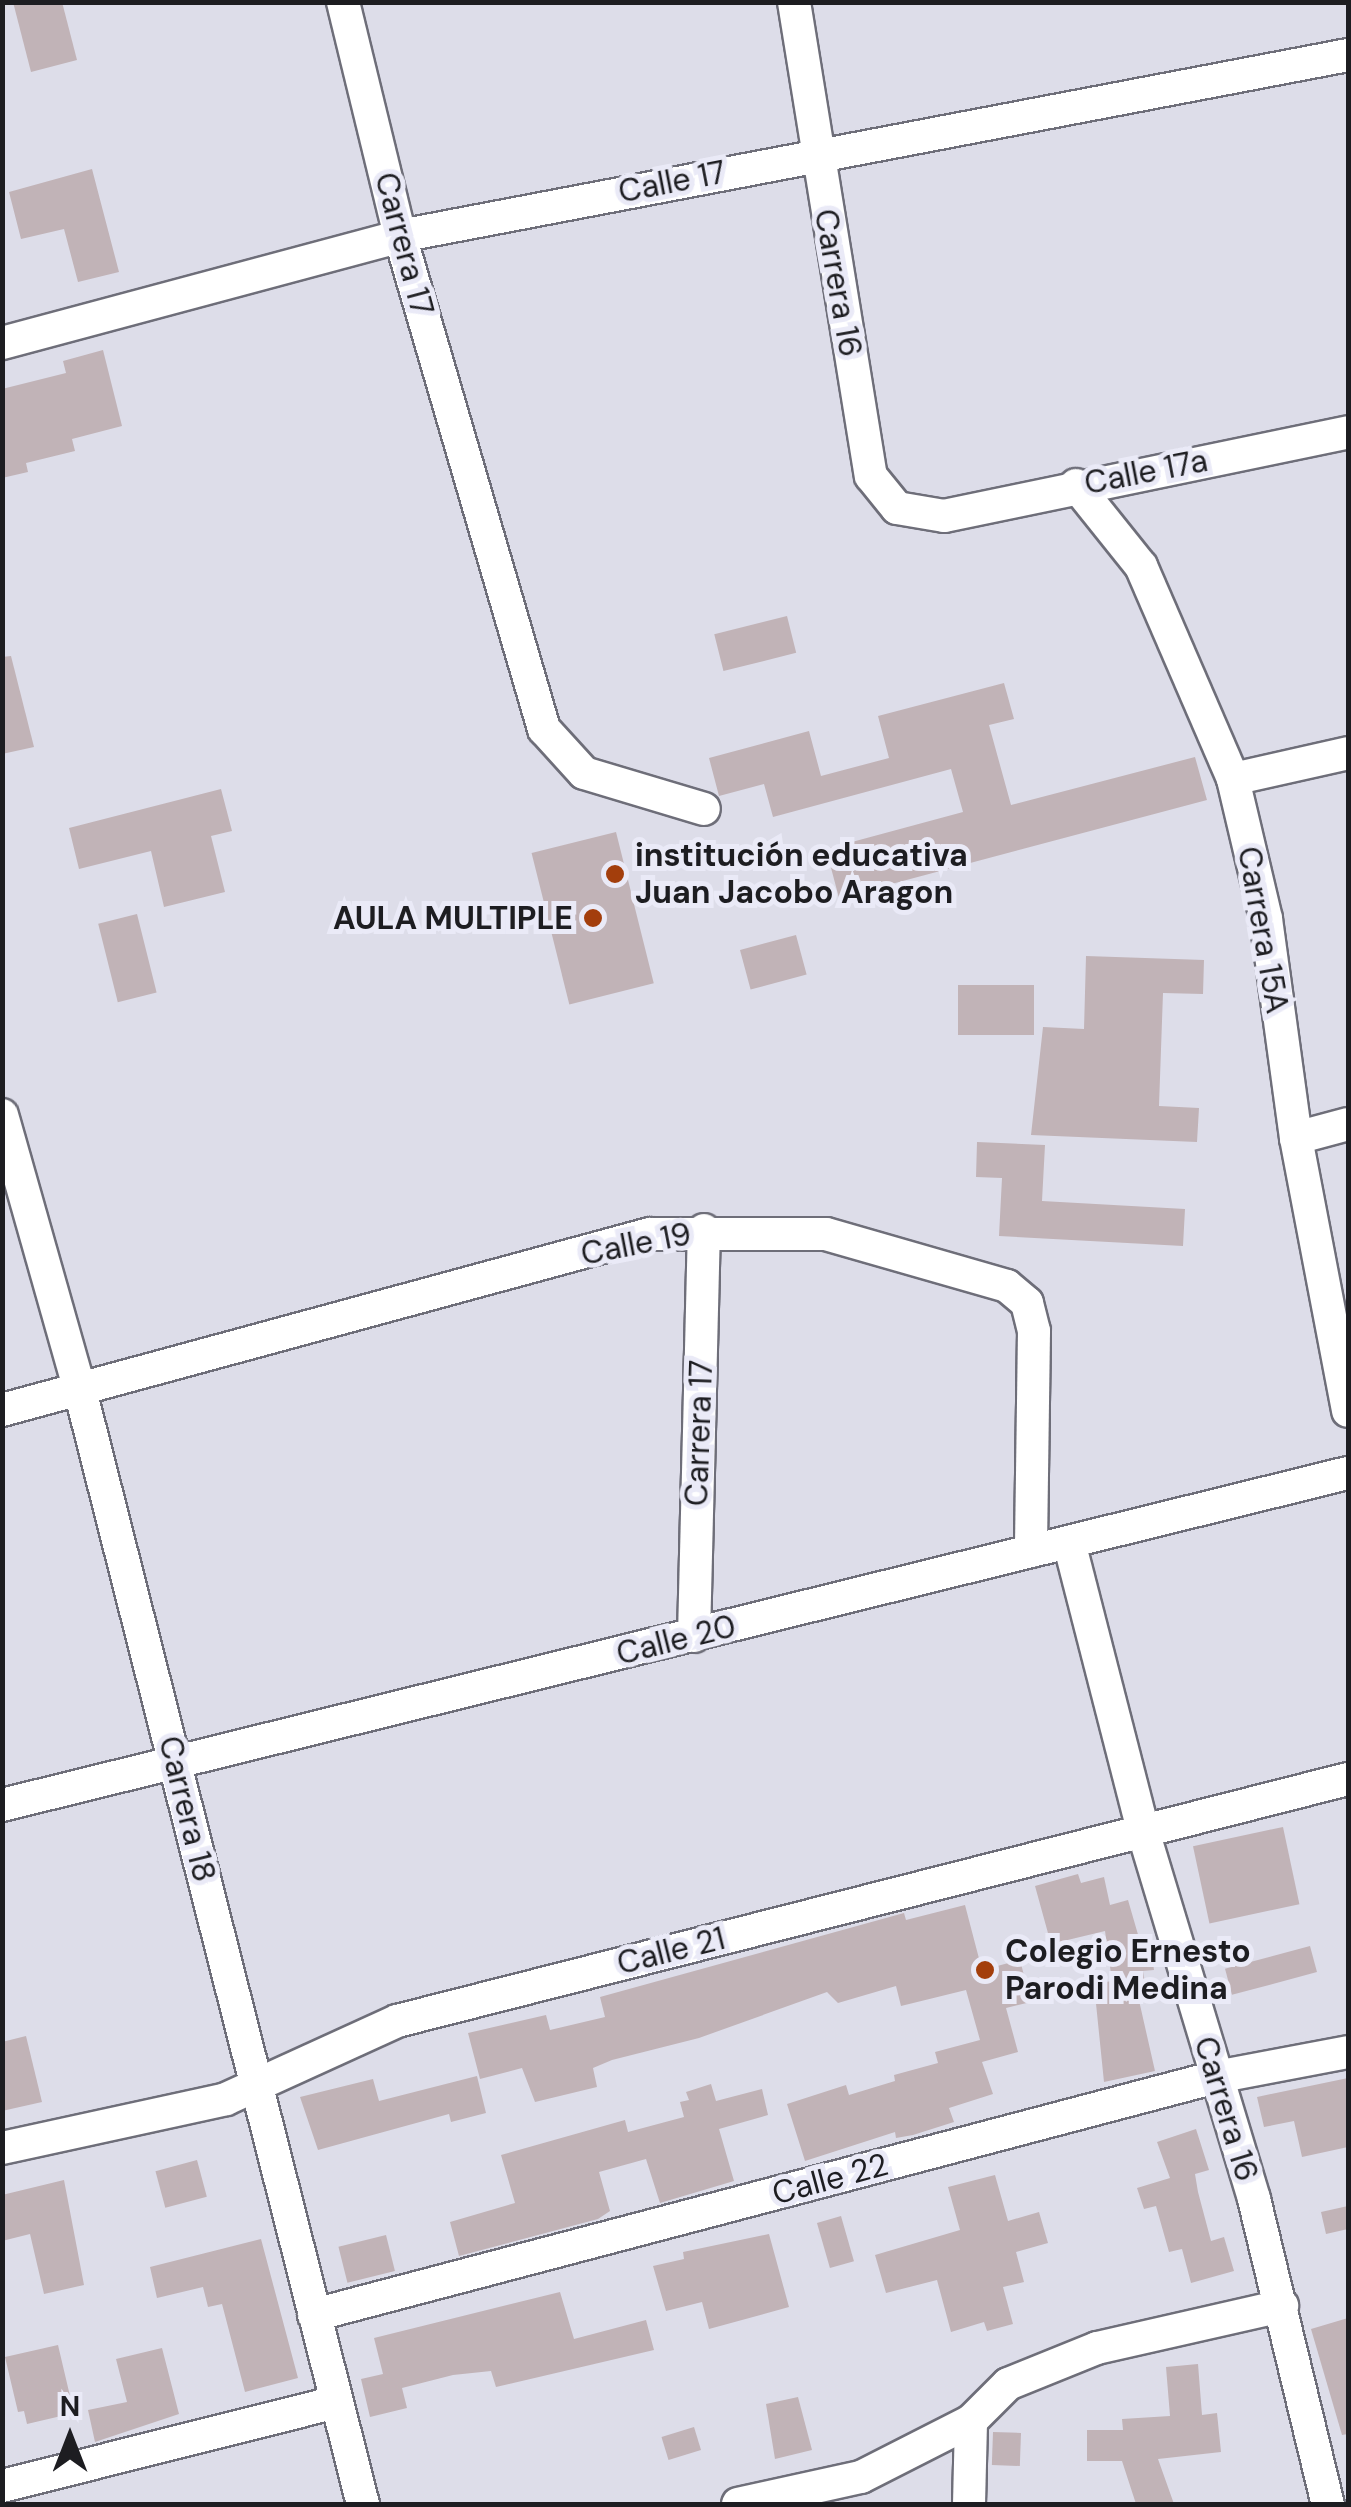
<!DOCTYPE html>
<html>
<head>
<meta charset="utf-8">
<style>
  body { margin:0 }
  #map { position:relative; width:1351px; height:2507px; overflow:hidden; background:#dddde9; font-family:"DM Sans",sans-serif }
  div>[style] { position:absolute }
  [style*='--x'] { left:calc(var(--x)*1px); top:calc(var(--y)*1px); width:calc(var(--w)*1px); rotate:calc(var(--a)*1deg) }
  .building>* { inset:0; background:#c1b3b7; transform-origin:0 0 }
  .roads { filter:drop-shadow(2px 0 #6e6e79) drop-shadow(-2px 0 #6e6e79) drop-shadow(0 2px #6e6e79) drop-shadow(0 -2px #6e6e79) }
  .minor>* { height:32px; margin:-16px; padding:0 16px; transform-origin:16px; border-radius:16px; background:#fff }
  .dots>* { width:28px; height:28px; translate:-50% -50%; box-sizing:border-box; border:5px solid #eaeaf7; border-radius:50% }
  span { translate:-50% -50%; white-space:nowrap; text-align:center; line-height:1.15; -webkit-text-stroke:10px #eaeaf7; paint-order:stroke }
  .street-label { font-size:32px; color:#1d1d21 }
  .poi-label { font-size:32px; color:#1d1d21; font-weight:700 }
  .left { translate:0 -50%; text-align:left }
  .right { translate:-100% -50%; text-align:right }
  .frame { position:absolute; inset:0; border:5px solid #1d1d21; pointer-events:none }
  .north { position:absolute; left:20px; top:2387px; width:100px; height:100px; -webkit-text-stroke:8px #eaeaf7; paint-order:stroke; rotate:0deg; font-size:28px; font-weight:700; line-height:40px; text-align:center; color:#1d1d21 }
  .north::after { content:''; display:block; margin:auto; width:35px; height:45px; background:#1d1d21; clip-path:polygon(50% 0,100% 100%,50% 72%,0 100%) }
</style>
</head>
<body>
<div id="map">
  <div class="building">
    <i style="clip-path:polygon(13px 2px,62px 2px,77px 60px,31px 72px)"></i>
    <i style="clip-path:polygon(92px 169px,119px 272px,78px 282px,64px 229px,21px 239px,9px 192px)"></i>
    <i style="clip-path:polygon(103px 350px,122px 426px,72px 439px,75px 451px,26px 463px,28px 472px,2px 478px,2px 389px,66px 373px,63px 361px)"></i>
    <i style="left:787px;top:616px;width:38px;height:75px;rotate:76deg"></i>
    <i style="clip-path:polygon(11px 656px,34px 747px,2px 754px,2px 657px)"></i>
    <i style="clip-path:polygon(1004px 683px,1014px 719px,989px 725px,1011px 805px,1195px 757px,1207px 800px,839px 898px,826px 849px,963px 812px,951px 769px,773px 817px,764px 784px,719px 796px,709px 758px,809px 731px,821px 776px,889px 758px,878px 716px)"></i>
    <i style="clip-path:polygon(221px 789px,232px 831px,211px 836px,225px 892px,164px 907px,151px 851px,79px 869px,69px 828px)"></i>
    <i style="left:616px;top:832px;width:156px;height:87px;rotate:76deg"></i>
    <i style="left:137px;top:914px;width:81px;height:40px;rotate:76deg"></i>
    <i style="left:796px;top:935px;width:41px;height:58px;rotate:75deg"></i>
    <i style="clip-path:polygon(1086px 956px,1204px 960px,1203px 994px,1163px 993px,1159px 1106px,1199px 1108px,1197px 1142px,1031px 1135px,1043px 1027px,1084px 1029px)"></i>
    <i style="left:958px;top:985px;width:76px;height:50px"></i>
    <i style="clip-path:polygon(977px 1142px,1045px 1145px,1042px 1201px,1185px 1209px,1183px 1246px,999px 1236px,1002px 1178px,976px 1177px)"></i>
    <i style="left:1283px;top:1827px;width:79px;height:92px;rotate:78deg"></i>
    <i style="clip-path:polygon(1078px 1874px,1081px 1883px,1104px 1877px,1110px 1905px,1128px 1900px,1139px 1938px,1149px 1936px,1154px 1970px,1143px 1971px,1147px 1995px,1138px 1996px,1155px 2071px,1104px 2082px,1094px 1984px,1112px 1981px,1105px 1931px,1051px 1944px,1035px 1886px)"></i>
    <i style="clip-path:polygon(965px 1905px,982px 1970px,1020px 1960px,1031px 2002px,1006px 2008px,1018px 2052px,982px 2062px,993px 2094px,949px 2108px,954px 2122px,913px 2135px,896px 2138px,895px 2132px,805px 2161px,787px 2104px,846px 2085px,849px 2095px,895px 2081px,894px 2075px,938px 2063px,935px 2052px,980px 2040px,966px 1990px,901px 2006px,896px 1986px,838px 2003px,827px 1992px,699px 2038px,612px 2060px,593px 2068px,597px 2087px,535px 2102px,522px 2068px,480px 2079px,468px 2033px,546px 2015px,550px 2030px,605px 2017px,600px 1997px,904px 1913px,906px 1920px)"></i>
    <i style="left:1310px;top:1946px;width:27px;height:88px;rotate:75deg"></i>
    <i style="clip-path:polygon(26px 2036px,42px 2102px,2px 2111px,2px 2042px)"></i>
    <i style="clip-path:polygon(477px 2076px,486px 2113px,451px 2122px,449px 2114px,318px 2150px,300px 2097px,373px 2079px,379px 2101px)"></i>
    <i style="clip-path:polygon(1348px 2078px,1348px 2147px,1302px 2157px,1294px 2121px,1264px 2127px,1257px 2097px)"></i>
    <i style="clip-path:polygon(711px 2084px,716px 2101px,762px 2089px,768px 2115px,719px 2129px,734px 2181px,660px 2203px,646px 2159px,599px 2172px,610px 2211px,598px 2219px,459px 2256px,450px 2222px,515px 2203px,501px 2155px,625px 2120px,628px 2132px,684px 2117px,680px 2102px,689px 2100px,686px 2092px)"></i>
    <i style="clip-path:polygon(1196px 2129px,1209px 2170px,1195px 2174px,1198px 2192px,1211px 2241px,1224px 2237px,1234px 2271px,1191px 2283px,1182px 2249px,1169px 2252px,1156px 2206px,1144px 2209px,1137px 2188px,1170px 2178px,1157px 2142px)"></i>
    <i style="left:197px;top:2160px;width:38px;height:43px;rotate:75deg"></i>
    <i style="clip-path:polygon(995px 2175px,1008px 2221px,1039px 2212px,1048px 2243px,1016px 2252px,1024px 2282px,1003px 2287px,1013px 2324px,987px 2331px,984px 2322px,951px 2332px,937px 2280px,886px 2293px,875px 2255px,960px 2230px,948px 2187px)"></i>
    <i style="clip-path:polygon(64px 2180px,84px 2285px,44px 2294px,30px 2234px,2px 2241px,2px 2195px)"></i>
    <i style="clip-path:polygon(1348px 2206px,1348px 2229px,1326px 2234px,1321px 2212px)"></i>
    <i style="left:841px;top:2216px;width:47px;height:25px;rotate:74deg"></i>
    <i style="clip-path:polygon(769px 2234px,789px 2307px,709px 2329px,702px 2302px,666px 2311px,653px 2266px,684px 2259px,683px 2252px)"></i>
    <i style="left:386px;top:2235px;width:37px;height:49px;rotate:76deg"></i>
    <i style="clip-path:polygon(261px 2239px,298px 2378px,245px 2392px,222px 2304px,208px 2307px,203px 2287px,157px 2298px,150px 2267px)"></i>
    <i style="clip-path:polygon(560px 2292px,574px 2339px,646px 2320px,654px 2350px,496px 2387px,491px 2371px,453px 2375px,402px 2388px,407px 2408px,370px 2417px,361px 2379px,383px 2374px,374px 2338px)"></i>
    <i style="clip-path:polygon(1348px 2318px,1348px 2434px,1342px 2435px,1311px 2329px)"></i>
    <i style="clip-path:polygon(58px 2345px,74px 2413px,27px 2424px,24px 2411px,18px 2412px,5px 2357px)"></i>
    <i style="clip-path:polygon(162px 2348px,179px 2414px,95px 2442px,88px 2410px,127px 2402px,116px 2359px)"></i>
    <i style="clip-path:polygon(1198px 2364px,1202px 2415px,1217px 2413px,1221px 2452px,1158px 2459px,1174px 2504px,1136px 2504px,1122px 2461px,1087px 2461px,1087px 2430px,1123px 2430px,1122px 2419px,1170px 2416px,1166px 2367px)"></i>
    <i style="clip-path:polygon(798px 2397px,812px 2450px,775px 2459px,766px 2404px)"></i>
    <i style="left:694px;top:2427px;width:24px;height:34px;rotate:73deg"></i>
    <i style="left:993px;top:2432px;width:28px;height:33px;rotate:2deg"></i>
  </div>
  <div class="roads">
    <div class="minor">
      <i style="--x:343;--y:2;--w:241;--a:76.3"></i>
      <i style="--x:400;--y:236;--w:514;--a:73.72"></i>
      <i style="--x:544;--y:729;--w:59;--a:47.7"></i>
      <i style="--x:584;--y:773;--w:125;--a:16.7"></i>
      <i style="--x:794;--y:2;--w:480;--a:80.8"></i>
      <i style="--x:871;--y:476;--w:41;--a:50.9"></i>
      <i style="--x:897;--y:508;--w:48;--a:9.7"></i>
      <i style="--x:944;--y:516;--w:413;--a:-11.7"></i>
      <i style="--x:2;--y:343;--w:412;--a:-15"></i>
      <i style="--x:400;--y:236;--w:965;--a:-10.81"></i>
      <i style="--x:1076;--y:485;--w:104;--a:51.3"></i>
      <i style="--x:1141;--y:566;--w:232;--a:66.6"></i>
      <i style="--x:1233;--y:779;--w:144;--a:76.7"></i>
      <i style="--x:1266;--y:919;--w:221;--a:82.2"></i>
      <i style="--x:1296;--y:1138;--w:278;--a:79.2"></i>
      <i style="--x:1233;--y:779;--w:118;--a:-12.7"></i>
      <i style="--x:2;--y:1115;--w:286;--a:74.2"></i>
      <i style="--x:80;--y:1390;--w:1149;--a:75.75"></i>
      <i style="--x:1296;--y:1138;--w:54;--a:-15.1"></i>
      <i style="--x:2;--y:1410;--w:671;--a:-15.2"></i>
      <i style="--x:650;--y:1234;--w:176;--a:0"></i>
      <i style="--x:826;--y:1234;--w:188;--a:16"></i>
      <i style="--x:1007;--y:1286;--w:26;--a:40"></i>
      <i style="--x:1027;--y:1303;--w:29;--a:76"></i>
      <i style="--x:1034;--y:1331;--w:220;--a:90.8"></i>
      <i style="--x:1069;--y:1542;--w:298;--a:75.6"></i>
      <i style="--x:1143;--y:1831;--w:384;--a:73.2"></i>
      <i style="--x:1254;--y:2199;--w:314;--a:76.4"></i>
      <i style="--x:694;--y:1636;--w:406;--a:-88.6"></i>
      <i style="--x:2;--y:1805;--w:1386;--a:-13.86"></i>
      <i style="--x:2;--y:2148;--w:229;--a:-12.3"></i>
      <i style="--x:226;--y:2099;--w:188;--a:-24.5"></i>
      <i style="--x:397;--y:2021;--w:981;--a:-14.28"></i>
      <i style="--x:314;--y:2315;--w:933;--a:-14.78"></i>
      <i style="--x:1216;--y:2077;--w:134;--a:-10.7"></i>
      <i style="--x:2;--y:2486;--w:345;--a:-14.1"></i>
      <i style="--x:738;--y:2504;--w:126;--a:-12.4"></i>
      <i style="--x:861;--y:2477;--w:123;--a:-27"></i>
      <i style="--x:971;--y:2421;--w:52;--a:-45"></i>
      <i style="--x:1008;--y:2384;--w:96;--a:-22"></i>
      <i style="--x:1097;--y:2348;--w:190;--a:-12.8"></i>
      <i style="--x:969;--y:2504;--w:83;--a:-88.6"></i>
    </div>
  </div>
  <div class="dots">
    <i style="left:615px;top:874px;background:#a33e0c"></i>
    <i style="left:593px;top:918px;background:#a33e0c"></i>
    <i style="left:985px;top:1970px;background:#a33e0c"></i>
  </div>
  <div class="street-label">
    <span style="left:672px;top:182px;rotate:-11deg">Calle 17</span>
    <span style="left:404px;top:244px;rotate:75deg">Carrera 17</span>
    <span style="left:838px;top:283px;rotate:80deg">Carrera 16</span>
    <span style="left:1146px;top:472px;rotate:-11deg">Calle 17a</span>
    <span style="left:1263px;top:930px;rotate:80deg">Carrera 15A</span>
    <span style="left:636px;top:1244px;rotate:-11deg">Calle 19</span>
    <span style="left:699px;top:1433px;rotate:-88deg">Carrera 17</span>
    <span style="left:676px;top:1640px;rotate:-14deg">Calle 20</span>
    <span style="left:187px;top:1809px;rotate:76deg">Carrera 18</span>
    <span style="left:671px;top:1951px;rotate:-14deg">Calle 21</span>
    <span style="left:1226px;top:2109px;rotate:73deg">Carrera 16</span>
    <span style="left:830px;top:2179px;rotate:-15deg">Calle 22</span>
  </div>
  <div class="poi-label">
    <span class="left" style="left:635px;top:874px">institución educativa<br>Juan Jacobo Aragon</span>
    <span class="right" style="left:573px;top:918px">AULA MULTIPLE</span>
    <span class="left" style="left:1005px;top:1970px">Colegio Ernesto<br>Parodi Medina</span>
  </div>
  <div class="frame"></div>
  <div class="north">N</div>
</div>
</body>
</html>
